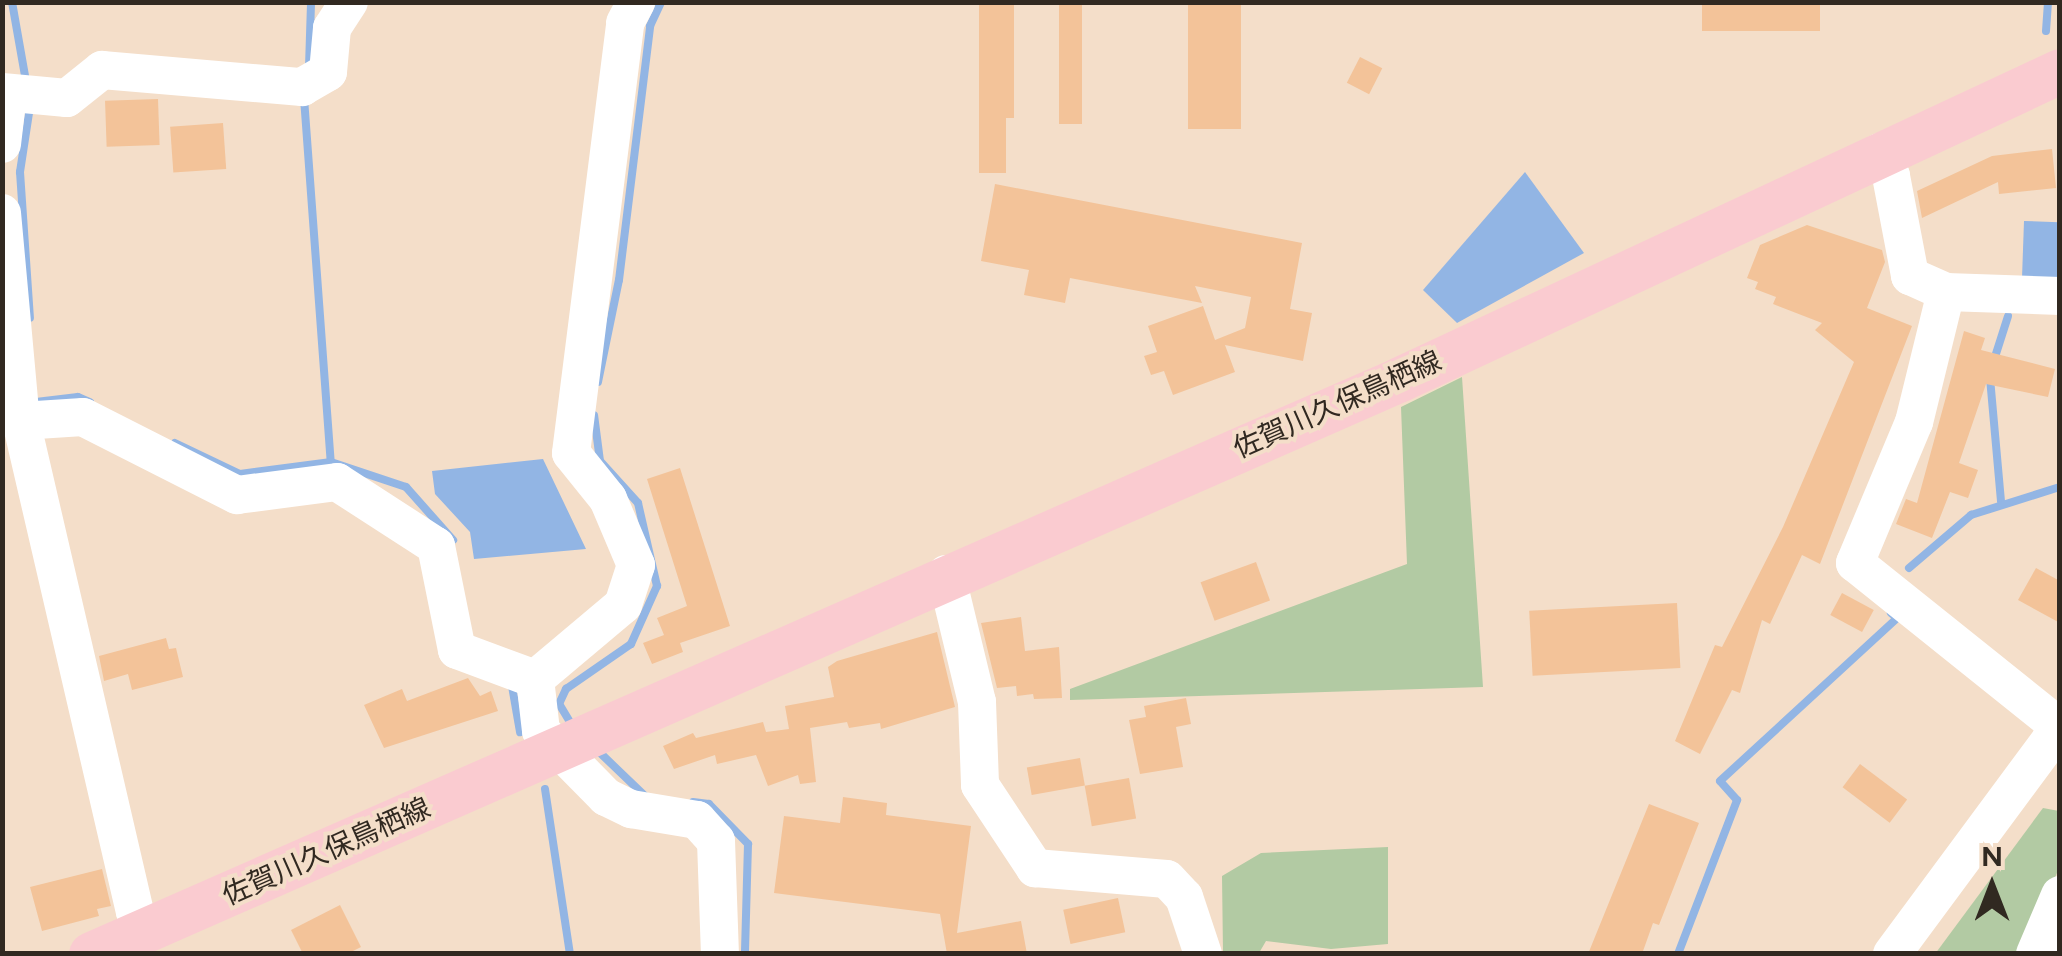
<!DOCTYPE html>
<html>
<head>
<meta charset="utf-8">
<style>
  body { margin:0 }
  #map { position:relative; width:2062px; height:956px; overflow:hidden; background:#f4dec9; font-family:Figtree,"Noto Sans JP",sans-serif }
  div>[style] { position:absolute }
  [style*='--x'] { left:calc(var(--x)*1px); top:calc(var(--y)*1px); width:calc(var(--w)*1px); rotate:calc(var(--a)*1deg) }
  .green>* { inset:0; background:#b2caa3 }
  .water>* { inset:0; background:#92b5e4; transform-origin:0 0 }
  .stream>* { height:8px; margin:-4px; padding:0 4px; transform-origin:4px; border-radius:4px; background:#92b5e4 }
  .building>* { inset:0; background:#f3c399; transform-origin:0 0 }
  .minor>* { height:38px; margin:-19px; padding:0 19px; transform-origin:19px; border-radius:19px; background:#fff }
  .major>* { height:45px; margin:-22.5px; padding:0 22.5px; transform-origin:22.5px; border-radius:22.5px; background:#facbd0 }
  span { translate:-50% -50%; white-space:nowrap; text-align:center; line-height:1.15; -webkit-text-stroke:8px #f4dec9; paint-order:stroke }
  .street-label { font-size:28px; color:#312921 }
  .frame { position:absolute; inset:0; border:5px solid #312921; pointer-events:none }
  .north { position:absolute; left:1942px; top:836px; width:100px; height:100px; -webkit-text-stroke:8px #f4dec9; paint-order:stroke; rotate:0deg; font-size:28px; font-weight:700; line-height:40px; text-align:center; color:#312921 }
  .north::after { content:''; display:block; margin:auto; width:35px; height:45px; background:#312921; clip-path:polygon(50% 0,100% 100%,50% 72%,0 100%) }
</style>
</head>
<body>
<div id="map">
  <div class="green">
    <i style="clip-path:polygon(1462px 377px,1483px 687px,1070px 700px,1070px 689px,1407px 564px,1401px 407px)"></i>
    <i style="clip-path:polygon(2043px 808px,2059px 811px,2060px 865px,2026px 953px,1935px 954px)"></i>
    <i style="clip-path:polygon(1388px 847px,1388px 944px,1331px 949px,1266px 941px,1259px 953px,1223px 953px,1222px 876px,1261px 853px)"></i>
  </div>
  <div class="water">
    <i style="clip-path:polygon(1525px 172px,1584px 253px,1457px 323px,1423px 290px)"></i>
    <i style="left:2024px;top:221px;width:35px;height:59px;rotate:2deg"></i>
    <i style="clip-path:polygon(543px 459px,586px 549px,474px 559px,470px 532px,435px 494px,432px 471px)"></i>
  </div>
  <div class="stream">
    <i style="--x:12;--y:2;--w:80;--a:80"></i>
    <i style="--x:2046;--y:31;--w:29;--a:-86"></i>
    <i style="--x:309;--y:67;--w:65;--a:-88.2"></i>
    <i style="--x:304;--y:98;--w:365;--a:85.8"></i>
    <i style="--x:331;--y:462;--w:79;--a:18.4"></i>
    <i style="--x:406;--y:487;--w:71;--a:48.4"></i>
    <i style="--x:29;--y:113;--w:60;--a:98.7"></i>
    <i style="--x:20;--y:172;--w:146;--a:86.1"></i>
    <i style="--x:1994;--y:360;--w:46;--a:-72.3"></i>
    <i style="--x:1990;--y:378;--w:124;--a:84.9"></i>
    <i style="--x:598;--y:382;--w:104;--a:-78.4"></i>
    <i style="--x:619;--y:280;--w:256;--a:-83"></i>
    <i style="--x:650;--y:26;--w:26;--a:-65"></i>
    <i style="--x:36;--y:402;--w:42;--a:-6.8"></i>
    <i style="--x:78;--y:397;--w:13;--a:23"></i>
    <i style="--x:175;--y:443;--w:72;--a:25.5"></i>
    <i style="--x:240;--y:474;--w:92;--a:-7.5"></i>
    <i style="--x:1909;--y:568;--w:82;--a:-40.5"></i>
    <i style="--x:1971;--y:515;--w:93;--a:-17.5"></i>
    <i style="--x:512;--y:686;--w:47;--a:80.1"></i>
    <i style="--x:573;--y:727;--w:27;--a:-121"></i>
    <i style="--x:559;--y:704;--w:17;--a:-65"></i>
    <i style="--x:566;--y:689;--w:79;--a:-34.7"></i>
    <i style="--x:631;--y:644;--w:64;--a:-65.9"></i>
    <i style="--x:657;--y:586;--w:85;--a:-102.9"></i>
    <i style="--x:638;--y:503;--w:57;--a:-132.1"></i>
    <i style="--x:600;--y:461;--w:46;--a:-97.4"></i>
    <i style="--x:594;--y:747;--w:71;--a:43.9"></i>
    <i style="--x:545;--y:789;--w:167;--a:81.4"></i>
    <i style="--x:693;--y:802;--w:16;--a:7"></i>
    <i style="--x:709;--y:804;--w:56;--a:45.7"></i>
    <i style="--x:748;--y:844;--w:110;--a:91.6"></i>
    <i style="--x:1678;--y:954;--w:165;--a:-69"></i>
    <i style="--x:1737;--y:800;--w:25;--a:-132"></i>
    <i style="--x:1720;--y:781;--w:241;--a:-42.6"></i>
    <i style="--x:1897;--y:618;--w:8;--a:-140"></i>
  </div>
  <div class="building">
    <i style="clip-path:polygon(979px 2px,1014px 2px,1014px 118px,1006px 118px,1006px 173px,979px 173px)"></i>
    <i style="left:1059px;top:2px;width:23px;height:122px"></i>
    <i style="left:1188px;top:2px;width:53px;height:127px"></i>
    <i style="left:1702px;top:2px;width:118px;height:29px"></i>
    <i style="left:1360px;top:57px;width:25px;height:29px;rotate:27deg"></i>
    <i style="left:158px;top:99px;width:46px;height:53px;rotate:88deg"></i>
    <i style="left:223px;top:123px;width:46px;height:53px;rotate:86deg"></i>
    <i style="clip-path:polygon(2052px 149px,2056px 188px,1999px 194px,1998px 182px,1922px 218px,1917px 191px,1992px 156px)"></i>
    <i style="clip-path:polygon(995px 184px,1302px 243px,1290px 309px,1312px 313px,1303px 361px,1225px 345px,1235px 372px,1173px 395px,1164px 371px,1151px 375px,1144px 356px,1157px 352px,1148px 326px,1203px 306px,1215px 340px,1245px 328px,1251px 297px,1195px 286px,1202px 303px,1070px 278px,1065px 303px,1024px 295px,1029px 270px,981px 261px)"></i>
    <i style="clip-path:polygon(1807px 225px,1882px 250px,1885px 262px,1867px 308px,1912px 326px,1820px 564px,1802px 555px,1770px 624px,1762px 620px,1740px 693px,1732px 690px,1700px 754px,1675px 741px,1715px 645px,1722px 647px,1783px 527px,1854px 362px,1815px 330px,1822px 323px,1773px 304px,1776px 297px,1755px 289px,1758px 282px,1747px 278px,1760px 245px)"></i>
    <i style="clip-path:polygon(1964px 331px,1985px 338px,1981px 350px,2055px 369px,2048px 397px,1986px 384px,1959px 463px,1978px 470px,1968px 498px,1950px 492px,1932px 538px,1896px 524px,1906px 499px,1917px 503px)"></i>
    <i style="clip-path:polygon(680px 468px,730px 626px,680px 643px,683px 652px,652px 664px,643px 643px,664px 635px,657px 618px,687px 606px,647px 479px)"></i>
    <i style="left:1256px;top:562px;width:41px;height:59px;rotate:70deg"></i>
    <i style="clip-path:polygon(2036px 568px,2060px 581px,2060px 623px,2018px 600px)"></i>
    <i style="left:1842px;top:593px;width:36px;height:25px;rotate:28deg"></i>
    <i style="left:1677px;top:603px;width:65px;height:148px;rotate:87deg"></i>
    <i style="clip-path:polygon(1021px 617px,1025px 651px,1059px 647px,1062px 698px,1034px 699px,1033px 694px,1017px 696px,1016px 686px,997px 688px,981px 623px)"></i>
    <i style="clip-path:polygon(937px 632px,955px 707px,881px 729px,880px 723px,849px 728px,847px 722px,810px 728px,816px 782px,800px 784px,798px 775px,768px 786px,756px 755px,717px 764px,715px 755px,674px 769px,663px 746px,693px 733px,696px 738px,763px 722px,766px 732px,789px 729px,785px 706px,834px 697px,828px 667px,837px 661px)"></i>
    <i style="clip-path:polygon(166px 638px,169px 649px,176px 648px,183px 677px,132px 690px,128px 674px,104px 681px,99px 656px)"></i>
    <i style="clip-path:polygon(468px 678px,480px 696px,491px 691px,498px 711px,384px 748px,364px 705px,402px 689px,407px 701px)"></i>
    <i style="clip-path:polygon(1186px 698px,1191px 724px,1176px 727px,1183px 767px,1140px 774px,1129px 720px,1146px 717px,1144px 706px)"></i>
    <i style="left:1080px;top:758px;width:28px;height:54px;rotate:80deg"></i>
    <i style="left:1860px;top:764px;width:59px;height:29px;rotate:37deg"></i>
    <i style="left:1129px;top:778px;width:41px;height:45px;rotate:80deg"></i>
    <i style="clip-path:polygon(843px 797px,887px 803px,886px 815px,971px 826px,957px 933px,1021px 921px,1027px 954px,947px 954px,940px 914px,774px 893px,784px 816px,840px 823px)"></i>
    <i style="clip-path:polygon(1649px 804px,1699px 823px,1659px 925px,1653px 923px,1642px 954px,1588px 954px)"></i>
    <i style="clip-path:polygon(102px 869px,111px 906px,97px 909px,99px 916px,42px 931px,30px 887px)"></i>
    <i style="left:1118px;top:898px;width:35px;height:56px;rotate:78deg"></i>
    <i style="clip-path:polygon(340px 905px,361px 947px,347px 954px,303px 954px,291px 930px)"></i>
  </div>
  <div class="minor">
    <i style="--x:2;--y:92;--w:65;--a:5.3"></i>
    <i style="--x:67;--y:98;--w:45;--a:-38.7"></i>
    <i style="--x:102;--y:70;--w:201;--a:4.9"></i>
    <i style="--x:302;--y:87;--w:30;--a:-30"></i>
    <i style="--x:328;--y:72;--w:44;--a:-84.8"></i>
    <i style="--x:332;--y:28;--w:31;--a:-57"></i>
    <i style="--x:2;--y:144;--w:51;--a:-83.3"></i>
    <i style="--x:1880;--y:152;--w:26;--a:65"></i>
    <i style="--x:1891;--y:176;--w:102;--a:79.2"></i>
    <i style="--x:1910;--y:276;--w:39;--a:24"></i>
    <i style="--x:2;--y:213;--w:209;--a:84.8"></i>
    <i style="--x:21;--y:421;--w:504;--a:76.93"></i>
    <i style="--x:135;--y:912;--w:24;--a:62"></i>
    <i style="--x:2060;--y:296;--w:114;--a:-178"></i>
    <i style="--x:1946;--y:292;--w:134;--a:103.8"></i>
    <i style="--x:1914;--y:422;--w:153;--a:112.7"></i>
    <i style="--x:1855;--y:563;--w:263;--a:38.7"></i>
    <i style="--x:21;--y:421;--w:62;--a:-3.7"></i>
    <i style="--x:83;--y:417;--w:173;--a:26.9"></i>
    <i style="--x:237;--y:495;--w:101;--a:-7.4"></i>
    <i style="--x:337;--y:482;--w:118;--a:32.9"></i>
    <i style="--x:436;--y:546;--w:106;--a:78.6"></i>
    <i style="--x:457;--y:650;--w:83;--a:20.4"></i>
    <i style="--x:535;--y:679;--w:52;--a:83.4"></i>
    <i style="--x:541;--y:731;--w:93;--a:45.4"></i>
    <i style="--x:606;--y:797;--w:28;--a:26"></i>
    <i style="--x:631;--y:809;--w:67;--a:9.5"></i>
    <i style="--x:697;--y:820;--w:28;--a:48"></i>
    <i style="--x:716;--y:841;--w:113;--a:88"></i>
    <i style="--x:946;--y:574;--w:132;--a:76.4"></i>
    <i style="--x:977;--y:702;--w:83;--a:87.9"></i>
    <i style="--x:980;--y:785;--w:100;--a:56.5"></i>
    <i style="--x:1035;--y:868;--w:132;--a:4.8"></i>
    <i style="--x:1167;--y:879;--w:25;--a:47"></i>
    <i style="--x:1184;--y:897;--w:60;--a:71.6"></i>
    <i style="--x:535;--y:679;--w:115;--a:-40.1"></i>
    <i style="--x:623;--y:605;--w:42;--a:-72"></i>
    <i style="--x:636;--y:565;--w:72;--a:-113"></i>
    <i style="--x:608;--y:499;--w:59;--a:-128.8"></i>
    <i style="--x:571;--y:453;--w:433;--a:-82.8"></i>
    <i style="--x:625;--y:23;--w:24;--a:-62"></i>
    <i style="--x:1892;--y:954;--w:282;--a:-53.5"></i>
    <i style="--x:2035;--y:954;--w:64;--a:-67"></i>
  </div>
  <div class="major">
    <i style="--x:91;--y:954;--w:1430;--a:-23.71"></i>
    <i style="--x:1400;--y:379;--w:728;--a:-25.02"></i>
  </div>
  <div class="street-label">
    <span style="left:1337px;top:404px;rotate:-24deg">佐賀川久保鳥栖線</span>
    <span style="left:326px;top:851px;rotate:-24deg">佐賀川久保鳥栖線</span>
  </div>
  <div class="frame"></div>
  <div class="north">N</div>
</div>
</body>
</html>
